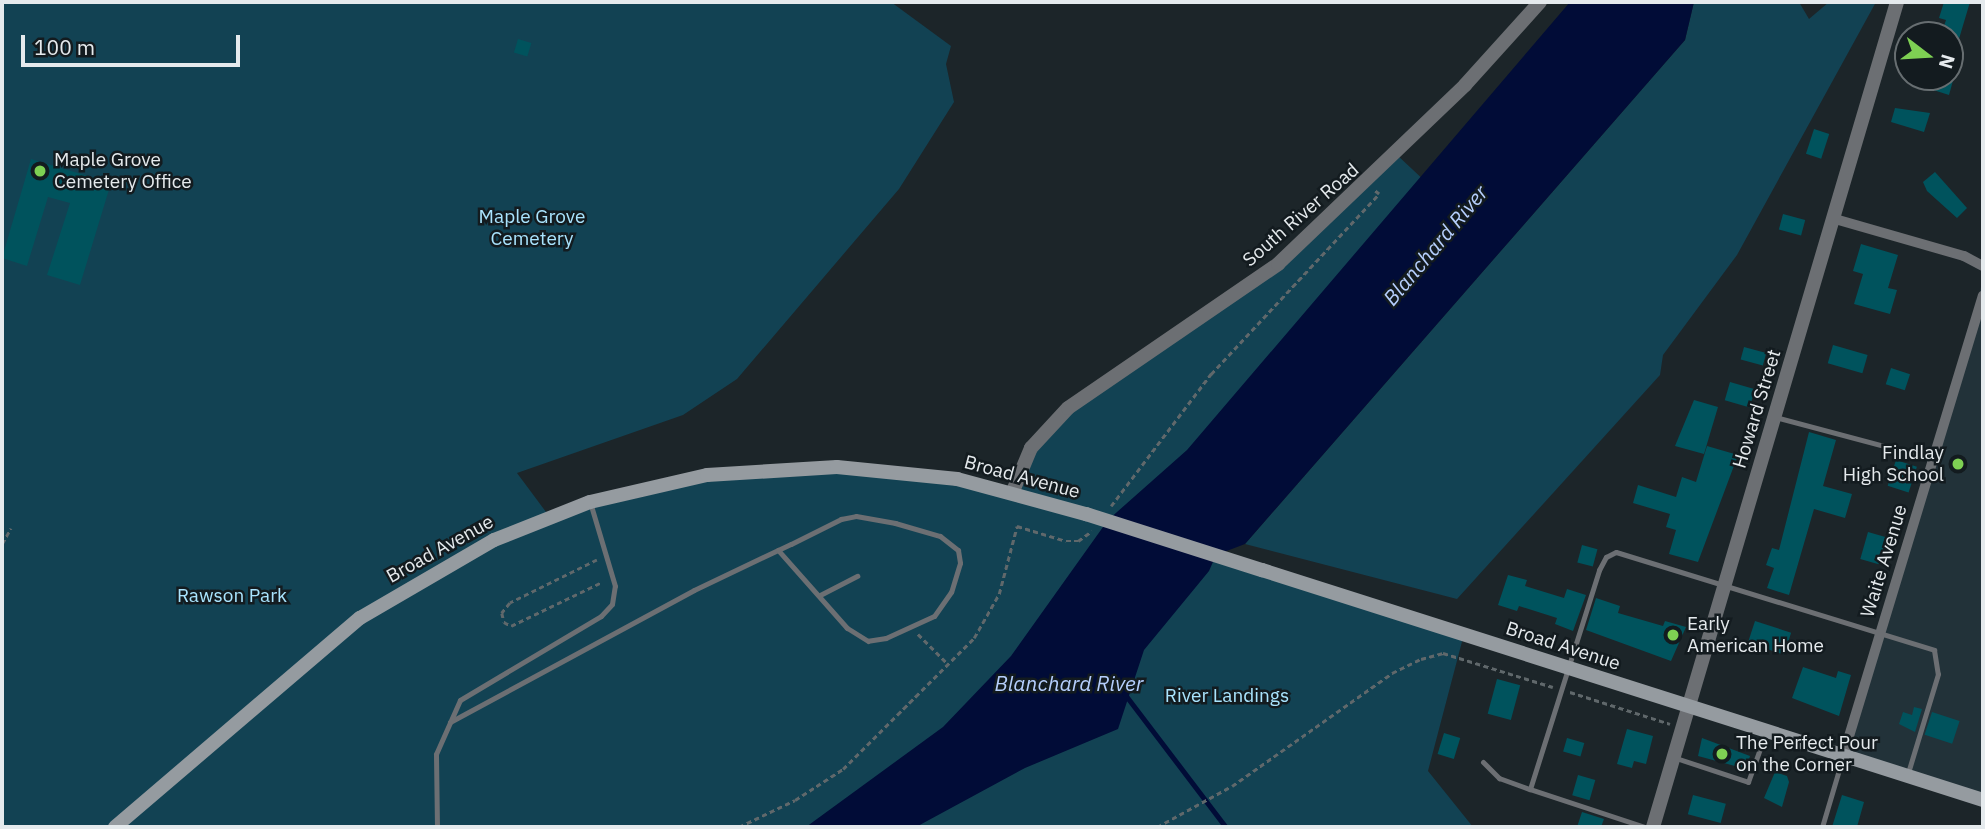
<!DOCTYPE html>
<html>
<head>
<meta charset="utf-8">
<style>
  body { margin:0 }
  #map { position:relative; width:1985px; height:829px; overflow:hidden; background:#1c2529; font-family:"IBM Plex Sans",sans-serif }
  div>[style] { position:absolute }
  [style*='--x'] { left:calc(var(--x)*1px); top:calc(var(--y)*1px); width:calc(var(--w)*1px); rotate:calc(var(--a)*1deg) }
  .built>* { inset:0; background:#223239 }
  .green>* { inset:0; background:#124253 }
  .water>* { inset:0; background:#010c37 }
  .stream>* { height:4.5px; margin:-2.25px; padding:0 2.25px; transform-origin:2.25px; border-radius:2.25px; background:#010c37 }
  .building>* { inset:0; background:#00535d; transform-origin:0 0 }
  .path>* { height:2.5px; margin-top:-1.25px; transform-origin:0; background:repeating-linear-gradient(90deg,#60686b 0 5px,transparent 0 8.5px) }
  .service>* { height:5px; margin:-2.5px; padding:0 2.5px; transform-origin:2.5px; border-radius:2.5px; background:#6c6f73 }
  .minor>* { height:10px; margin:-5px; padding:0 5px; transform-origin:5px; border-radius:5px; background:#6c6f73 }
  .tertiary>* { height:14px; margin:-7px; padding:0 7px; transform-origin:7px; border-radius:7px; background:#6c6f73 }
  .secondary>* { height:14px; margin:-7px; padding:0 7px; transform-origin:7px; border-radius:7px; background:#959ba0 }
  .secondary-bridge>* { height:14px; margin:-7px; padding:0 7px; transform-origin:7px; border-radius:7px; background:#959ba0 }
  .dots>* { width:19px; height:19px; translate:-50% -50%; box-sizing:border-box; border:4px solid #131b1f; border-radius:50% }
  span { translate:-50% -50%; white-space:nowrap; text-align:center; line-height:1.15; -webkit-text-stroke:5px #131b1f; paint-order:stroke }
  .poi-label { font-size:19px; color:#e5eaed }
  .left { translate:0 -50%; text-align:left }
  .right { translate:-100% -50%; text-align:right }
  .street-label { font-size:19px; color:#e5eaed }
  .park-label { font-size:19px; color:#a9e4fe }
  .water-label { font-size:21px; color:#b5cefc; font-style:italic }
  .frame { position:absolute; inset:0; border:4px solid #e5eaed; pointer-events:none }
  .north { position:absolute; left:1894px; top:21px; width:70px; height:70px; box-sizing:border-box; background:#131b1f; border:2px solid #676e71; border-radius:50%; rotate:107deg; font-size:19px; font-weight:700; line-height:28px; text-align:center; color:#e5eaed }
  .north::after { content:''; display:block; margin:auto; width:24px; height:32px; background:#7ed053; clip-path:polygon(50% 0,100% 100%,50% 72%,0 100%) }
  .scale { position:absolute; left:21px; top:35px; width:219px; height:32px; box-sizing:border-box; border:4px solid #e5eaed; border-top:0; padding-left:9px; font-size:21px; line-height:24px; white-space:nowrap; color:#e5eaed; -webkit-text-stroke:5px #131b1f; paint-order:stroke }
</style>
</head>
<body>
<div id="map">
  <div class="built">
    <i style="clip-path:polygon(1983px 280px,1983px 800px,1843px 756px)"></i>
  </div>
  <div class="green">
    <i style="clip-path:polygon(2px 2px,891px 2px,951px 46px,946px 64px,954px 102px,899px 189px,737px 379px,683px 415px,517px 473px,549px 516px,707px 475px,837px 467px,1013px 491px,1031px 448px,1068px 408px,1278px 264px,1396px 154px,1459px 213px,1184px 544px,1464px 634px,1428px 771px,1473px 827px,2px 827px)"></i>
    <i style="clip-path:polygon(1694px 2px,1799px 2px,1809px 19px,1829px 2px,1876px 2px,1737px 255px,1663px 355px,1660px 375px,1457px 599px,1245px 544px,1685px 40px)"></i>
  </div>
  <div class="water">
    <i style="clip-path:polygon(1570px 2px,1694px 2px,1685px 40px,1245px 544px,1216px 555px,1209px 571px,1144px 650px,1118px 729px,1025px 768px,916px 827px,806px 827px,943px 727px,1011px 656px,1108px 520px,1187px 450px)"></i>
  </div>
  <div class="stream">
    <i style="--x:1125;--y:694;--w:167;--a:52.8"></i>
  </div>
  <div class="building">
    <i style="clip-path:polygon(1944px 2px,1970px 2px,1953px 59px,1950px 35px,1941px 35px,1946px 20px,1939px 18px)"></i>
    <i style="left:518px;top:39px;width:14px;height:14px;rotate:17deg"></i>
    <i style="clip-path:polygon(1927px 77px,1954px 77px,1949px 95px,1924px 87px)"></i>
    <i style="clip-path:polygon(1895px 108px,1930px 113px,1924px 132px,1891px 122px)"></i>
    <i style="left:1814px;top:129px;width:16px;height:26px;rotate:18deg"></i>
    <i style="clip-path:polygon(31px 159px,111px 183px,80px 285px,47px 275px,70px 203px,48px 197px,27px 266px,2px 258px)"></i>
    <i style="clip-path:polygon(1935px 172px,1967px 208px,1957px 218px,1927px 191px,1923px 182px)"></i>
    <i style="left:1783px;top:214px;width:23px;height:16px;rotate:15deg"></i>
    <i style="clip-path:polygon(1861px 244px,1898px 255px,1888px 288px,1897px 290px,1890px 314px,1854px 304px,1863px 274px,1853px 271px)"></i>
    <i style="left:1833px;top:345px;width:36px;height:19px;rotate:16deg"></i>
    <i style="left:1744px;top:347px;width:23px;height:13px;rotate:15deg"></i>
    <i style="left:1891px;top:368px;width:20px;height:17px;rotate:18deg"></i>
    <i style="left:1730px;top:382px;width:26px;height:19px;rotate:16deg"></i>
    <i style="clip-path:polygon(1694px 400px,1718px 407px,1704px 454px,1675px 446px)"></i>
    <i style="clip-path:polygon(1809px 432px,1836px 440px,1823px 486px,1852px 494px,1845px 518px,1814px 509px,1789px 595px,1767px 588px,1774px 568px,1766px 565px,1772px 548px,1779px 550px)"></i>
    <i style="clip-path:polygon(1707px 446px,1738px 455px,1698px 562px,1669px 554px,1676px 530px,1666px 527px,1670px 514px,1633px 503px,1638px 485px,1676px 497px,1682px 477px,1696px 482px)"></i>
    <i style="left:1896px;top:460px;width:22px;height:27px;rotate:18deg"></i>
    <i style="left:1868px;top:532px;width:19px;height:28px;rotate:16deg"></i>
    <i style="left:1582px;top:545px;width:16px;height:18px;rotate:15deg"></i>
    <i style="clip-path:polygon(1508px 575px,1527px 580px,1525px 586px,1564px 598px,1567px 589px,1586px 595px,1573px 631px,1555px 624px,1557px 618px,1519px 606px,1517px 611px,1498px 605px)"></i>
    <i style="clip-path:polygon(1596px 598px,1620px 606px,1618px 613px,1663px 626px,1665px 621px,1686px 627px,1671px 661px,1586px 630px)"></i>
    <i style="left:1755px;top:621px;width:38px;height:23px;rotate:18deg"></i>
    <i style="clip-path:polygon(1803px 667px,1836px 678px,1838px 671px,1851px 675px,1839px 716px,1792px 698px)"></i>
    <i style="left:1497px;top:679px;width:24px;height:36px;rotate:15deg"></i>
    <i style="clip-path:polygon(1914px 707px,1922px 709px,1915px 732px,1899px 724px,1903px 712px,1912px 715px)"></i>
    <i style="left:1932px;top:712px;width:29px;height:24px;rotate:18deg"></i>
    <i style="clip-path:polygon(1627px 729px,1653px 736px,1646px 764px,1634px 761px,1632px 768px,1617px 764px)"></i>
    <i style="left:1444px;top:733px;width:17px;height:22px;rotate:17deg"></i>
    <i style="left:1567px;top:738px;width:18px;height:14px;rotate:16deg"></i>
    <i style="clip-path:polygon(1702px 738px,1750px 756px,1746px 769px,1698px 756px)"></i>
    <i style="clip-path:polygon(1775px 772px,1787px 776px,1789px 782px,1782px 807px,1764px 798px)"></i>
    <i style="left:1578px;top:775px;width:18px;height:21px;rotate:16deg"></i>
    <i style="left:1693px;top:795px;width:34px;height:20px;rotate:15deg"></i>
    <i style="clip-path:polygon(1842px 795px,1864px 802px,1857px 827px,1832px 827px)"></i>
    <i style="clip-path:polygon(1582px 812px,1604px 819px,1601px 827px,1577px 827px)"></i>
  </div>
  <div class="path">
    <i style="--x:1111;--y:506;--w:166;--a:-52.9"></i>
    <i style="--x:1211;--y:374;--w:246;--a:-47"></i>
    <i style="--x:1379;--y:194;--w:5;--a:-143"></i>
    <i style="--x:2;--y:544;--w:18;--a:-61"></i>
    <i style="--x:597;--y:560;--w:97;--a:153.7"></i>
    <i style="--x:510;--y:603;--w:13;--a:129"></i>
    <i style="--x:502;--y:613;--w:9;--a:77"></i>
    <i style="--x:504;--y:622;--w:8;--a:30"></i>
    <i style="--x:511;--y:626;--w:101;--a:-25.8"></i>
    <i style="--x:918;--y:634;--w:42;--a:45"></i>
    <i style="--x:1570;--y:692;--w:105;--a:17.7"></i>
    <i style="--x:739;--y:827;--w:62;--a:-25.7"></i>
    <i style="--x:795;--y:800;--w:57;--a:-32.9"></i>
    <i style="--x:843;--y:769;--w:185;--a:-45"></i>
    <i style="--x:974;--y:638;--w:51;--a:-60.4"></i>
    <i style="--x:999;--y:594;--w:70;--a:-75.2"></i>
    <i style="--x:1017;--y:526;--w:51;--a:17"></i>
    <i style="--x:1066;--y:541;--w:12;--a:0"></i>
    <i style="--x:1078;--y:541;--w:17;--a:-36"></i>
    <i style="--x:1157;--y:827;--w:85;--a:-28.7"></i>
    <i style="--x:1232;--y:786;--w:196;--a:-35.2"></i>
    <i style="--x:1392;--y:673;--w:32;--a:-26"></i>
    <i style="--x:1421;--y:659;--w:23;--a:-15"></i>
    <i style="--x:1443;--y:653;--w:115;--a:17.2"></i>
  </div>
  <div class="service">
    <i style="--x:1775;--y:417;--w:163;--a:14.9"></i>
    <i style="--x:820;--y:595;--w:42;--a:-27.2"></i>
    <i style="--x:450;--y:722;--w:277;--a:-28.4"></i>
    <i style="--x:694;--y:590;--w:93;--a:-25.5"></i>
    <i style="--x:778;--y:550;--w:14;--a:-25"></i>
    <i style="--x:791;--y:544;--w:56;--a:-26.6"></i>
    <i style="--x:841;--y:519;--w:15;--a:-11"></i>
    <i style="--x:856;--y:516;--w:40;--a:10"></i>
    <i style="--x:895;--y:523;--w:47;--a:16.1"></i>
    <i style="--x:940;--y:536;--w:23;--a:38"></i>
    <i style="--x:958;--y:550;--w:13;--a:81"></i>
    <i style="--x:960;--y:563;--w:30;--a:107"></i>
    <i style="--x:951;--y:592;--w:29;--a:125"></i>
    <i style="--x:934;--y:616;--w:53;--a:155.4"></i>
    <i style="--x:886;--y:638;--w:18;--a:171"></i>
    <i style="--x:868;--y:641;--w:25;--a:-148"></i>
    <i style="--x:847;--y:628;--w:104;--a:-131.5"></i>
    <i style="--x:1676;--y:758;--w:76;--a:18.4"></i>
    <i style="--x:1748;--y:782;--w:53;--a:-70.2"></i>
    <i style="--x:1483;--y:762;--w:23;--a:45"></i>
    <i style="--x:1499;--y:778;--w:33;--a:20"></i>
    <i style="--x:437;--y:827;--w:73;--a:-90.8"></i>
    <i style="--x:436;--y:754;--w:59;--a:-66"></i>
    <i style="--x:460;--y:700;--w:164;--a:-30.8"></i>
    <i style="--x:601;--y:616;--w:16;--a:-47"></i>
    <i style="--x:612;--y:604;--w:18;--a:-81"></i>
    <i style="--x:615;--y:586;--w:88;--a:-106.6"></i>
    <i style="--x:1645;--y:827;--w:121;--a:-161.7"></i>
    <i style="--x:1530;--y:789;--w:230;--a:-72.5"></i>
    <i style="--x:1599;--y:570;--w:15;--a:-62"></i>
    <i style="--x:1606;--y:557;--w:11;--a:-27"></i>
    <i style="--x:1616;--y:552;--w:333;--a:17.1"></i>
    <i style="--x:1934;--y:650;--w:24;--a:81"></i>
    <i style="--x:1938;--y:674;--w:103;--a:106.9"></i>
    <i style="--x:1822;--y:827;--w:74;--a:-73.5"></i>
  </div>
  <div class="minor">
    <i style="--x:1835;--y:219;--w:134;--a:16"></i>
    <i style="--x:1964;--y:256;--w:21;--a:28"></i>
    <i style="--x:1843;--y:756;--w:481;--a:-73.1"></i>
  </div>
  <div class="tertiary">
    <i style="--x:1013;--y:491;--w:47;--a:-67.3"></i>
    <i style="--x:1031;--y:448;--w:54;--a:-47.2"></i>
    <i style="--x:1068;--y:408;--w:255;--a:-34.4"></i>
    <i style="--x:1278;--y:264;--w:259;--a:-43.7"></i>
    <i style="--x:1465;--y:85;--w:112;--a:-47.9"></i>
    <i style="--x:1653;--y:827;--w:860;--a:-73.52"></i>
  </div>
  <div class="secondary">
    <i style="--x:1262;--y:570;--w:757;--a:17.69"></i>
    <i style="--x:115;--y:827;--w:322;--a:-40.5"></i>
    <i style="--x:360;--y:618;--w:155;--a:-30.2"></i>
    <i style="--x:494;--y:540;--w:103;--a:-21.6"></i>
    <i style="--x:590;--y:502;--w:120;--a:-13"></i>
    <i style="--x:707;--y:475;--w:130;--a:-3.5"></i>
    <i style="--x:837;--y:467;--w:121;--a:5.7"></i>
    <i style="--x:957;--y:479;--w:134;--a:15.2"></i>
  </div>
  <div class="secondary-bridge">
    <i style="--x:1086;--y:514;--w:185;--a:17.7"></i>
  </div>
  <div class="dots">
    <i style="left:40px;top:171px;background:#7ed053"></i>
    <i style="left:1958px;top:464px;background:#7ed053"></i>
    <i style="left:1673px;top:635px;background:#7ed053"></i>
    <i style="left:1722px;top:754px;background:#7ed053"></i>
  </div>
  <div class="poi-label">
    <span class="left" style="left:54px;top:171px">Maple Grove<br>Cemetery Office</span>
    <span class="right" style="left:1944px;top:464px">Findlay<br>High School</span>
    <span class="left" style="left:1687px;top:635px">Early<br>American Home</span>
    <span class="left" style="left:1736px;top:754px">The Perfect Pour<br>on the Corner</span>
  </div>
  <div class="street-label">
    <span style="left:1301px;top:215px;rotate:-41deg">South River Road</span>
    <span style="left:1757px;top:409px;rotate:-73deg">Howard Street</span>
    <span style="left:1022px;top:477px;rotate:15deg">Broad Avenue</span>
    <span style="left:440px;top:549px;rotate:-29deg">Broad Avenue</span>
    <span style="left:1884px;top:561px;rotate:-73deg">Waite Avenue</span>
    <span style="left:1563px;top:646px;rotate:18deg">Broad Avenue</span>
  </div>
  <div class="park-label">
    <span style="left:532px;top:228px">Maple Grove<br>Cemetery</span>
    <span style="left:232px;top:596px">Rawson Park</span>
    <span style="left:1227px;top:696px">River Landings</span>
  </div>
  <div class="water-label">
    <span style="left:1435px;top:245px;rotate:-50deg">Blanchard River</span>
    <span style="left:1069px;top:683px">Blanchard River</span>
  </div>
  <div class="frame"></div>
  <div class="north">N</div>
  <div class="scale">100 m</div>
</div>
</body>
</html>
